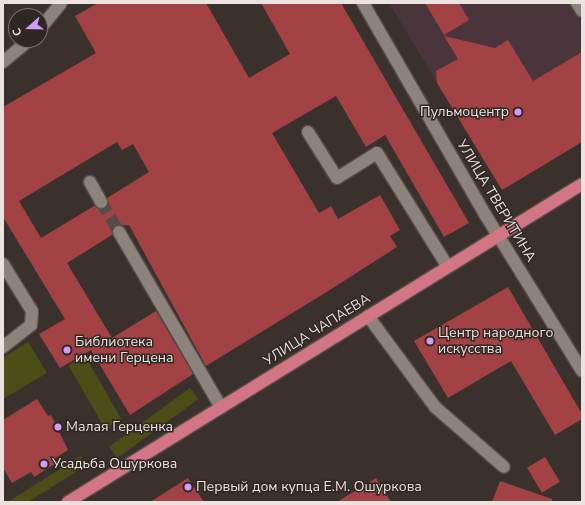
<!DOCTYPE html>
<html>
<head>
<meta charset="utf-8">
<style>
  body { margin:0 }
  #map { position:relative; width:585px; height:505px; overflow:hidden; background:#3b312c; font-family:"Nunito Sans",sans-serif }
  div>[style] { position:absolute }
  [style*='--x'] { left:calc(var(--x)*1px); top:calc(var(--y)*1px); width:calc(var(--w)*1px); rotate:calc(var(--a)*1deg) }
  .medical>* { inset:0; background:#49353b }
  .green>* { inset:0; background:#4b4e16; transform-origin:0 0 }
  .building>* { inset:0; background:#a24244; transform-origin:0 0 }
  .minor-tunnel>* { height:12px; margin-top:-6px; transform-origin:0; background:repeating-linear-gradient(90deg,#554c47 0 12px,transparent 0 18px) }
  .roads { filter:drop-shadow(1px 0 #564e49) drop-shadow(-1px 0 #564e49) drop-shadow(0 1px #564e49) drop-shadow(0 -1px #564e49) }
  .minor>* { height:12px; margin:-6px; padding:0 6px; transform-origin:6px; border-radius:6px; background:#8e827c }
  .major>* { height:12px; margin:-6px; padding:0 6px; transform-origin:6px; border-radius:6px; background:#d27584 }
  .dots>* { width:11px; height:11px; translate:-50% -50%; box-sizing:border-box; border:2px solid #312722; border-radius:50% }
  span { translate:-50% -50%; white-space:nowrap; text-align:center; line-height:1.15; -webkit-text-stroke:3px #312722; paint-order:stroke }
  .poi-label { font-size:14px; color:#eae3e0 }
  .right { translate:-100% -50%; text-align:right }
  .left { translate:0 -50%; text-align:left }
  .street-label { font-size:14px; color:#eae3e0 }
  .frame { position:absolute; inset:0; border:4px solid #eae3e0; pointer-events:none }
  .north { position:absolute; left:8px; top:8px; width:40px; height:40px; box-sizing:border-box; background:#312722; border:1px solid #7b726e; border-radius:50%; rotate:250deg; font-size:11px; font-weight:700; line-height:16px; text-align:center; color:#eae3e0 }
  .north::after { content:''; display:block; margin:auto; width:14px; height:18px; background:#d29cfd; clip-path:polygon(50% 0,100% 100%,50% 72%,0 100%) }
</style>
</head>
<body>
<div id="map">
  <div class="medical">
    <i style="clip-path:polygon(389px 3px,582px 3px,582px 142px,502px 190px)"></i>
  </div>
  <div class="green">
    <i style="clip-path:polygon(28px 342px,47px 373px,3px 399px,3px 358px)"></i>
    <i style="left:85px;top:356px;width:73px;height:19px;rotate:60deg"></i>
    <i style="left:190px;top:388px;width:14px;height:100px;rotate:54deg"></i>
    <i style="clip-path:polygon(82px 455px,79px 470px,28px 502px,8px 502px)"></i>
  </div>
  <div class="building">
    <i style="clip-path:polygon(evenodd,98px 3px,206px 3px,249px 78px,290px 54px,261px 3px,341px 3px,469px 223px,444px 237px,385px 135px,366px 147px,336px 96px,272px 133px,319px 213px,331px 206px,338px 219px,380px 195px,400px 230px,390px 236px,397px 247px,325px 293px,206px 366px,129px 225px,115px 226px,112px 235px,67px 263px,112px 338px,156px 311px,193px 374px,130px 415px,91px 350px,60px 368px,39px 334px,65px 319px,3px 217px,3px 107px,96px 53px,75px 16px,98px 3px,117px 142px,122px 150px,133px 144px,149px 172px,107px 198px,105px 208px,94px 206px,41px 238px,19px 201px,117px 142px)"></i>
    <i style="clip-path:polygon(425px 3px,459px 3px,469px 20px,444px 35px)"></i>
    <i style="clip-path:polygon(444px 36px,495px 48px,508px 40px,533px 81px,582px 52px,582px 142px,502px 190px,437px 83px,436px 71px,458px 59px)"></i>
    <i style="clip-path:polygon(508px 287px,582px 414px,582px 419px,555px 435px,511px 361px,448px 398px,414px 341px)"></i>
    <i style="clip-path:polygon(37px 399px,48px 416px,51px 415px,68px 450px,54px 459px,56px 463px,34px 477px,31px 472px,12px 483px,3px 468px,3px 420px)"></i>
    <i style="left:545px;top:457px;width:29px;height:21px;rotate:59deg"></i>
    <i style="clip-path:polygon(188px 478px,204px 502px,150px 502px)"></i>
    <i style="clip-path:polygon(376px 478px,391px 502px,337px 502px)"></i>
    <i style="clip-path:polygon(500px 481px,552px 499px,552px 502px,492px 502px)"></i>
  </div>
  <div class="minor-tunnel">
    <i style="--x:101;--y:202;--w:35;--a:59"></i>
  </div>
  <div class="roads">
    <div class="minor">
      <i style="--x:363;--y:3;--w:246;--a:60"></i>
      <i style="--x:486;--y:216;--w:182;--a:58.2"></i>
      <i style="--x:577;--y:3;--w:9;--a:58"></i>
      <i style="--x:40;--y:29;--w:33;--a:-51"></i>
      <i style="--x:3;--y:62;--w:34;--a:-40"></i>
      <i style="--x:308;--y:132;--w:54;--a:57.8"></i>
      <i style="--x:337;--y:178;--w:47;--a:-32"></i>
      <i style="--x:377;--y:153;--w:134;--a:58.1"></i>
      <i style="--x:90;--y:182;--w:23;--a:61"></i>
      <i style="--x:119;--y:232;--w:203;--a:59.8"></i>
      <i style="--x:3;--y:264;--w:55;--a:58.3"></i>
      <i style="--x:32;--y:311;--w:14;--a:94"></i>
      <i style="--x:31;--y:325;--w:36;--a:142"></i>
      <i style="--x:368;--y:316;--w:113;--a:53.6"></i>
      <i style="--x:435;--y:407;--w:91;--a:41"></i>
    </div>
    <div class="major">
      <i style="--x:68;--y:502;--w:604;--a:-31.74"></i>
    </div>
  </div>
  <div class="dots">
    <i style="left:518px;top:112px;background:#d29cfd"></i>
    <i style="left:430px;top:341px;background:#d29cfd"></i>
    <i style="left:67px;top:350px;background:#d29cfd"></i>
    <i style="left:58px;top:427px;background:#d29cfd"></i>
    <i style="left:44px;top:464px;background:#d29cfd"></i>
    <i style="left:188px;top:487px;background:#d29cfd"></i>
  </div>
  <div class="poi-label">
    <span class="right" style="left:509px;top:112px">Пульмоцентр</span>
    <span class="left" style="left:438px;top:341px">Центр народного<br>искусства</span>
    <span class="left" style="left:75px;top:350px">Библиотека<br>имени Герцена</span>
    <span class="left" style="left:66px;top:427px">Малая Герценка</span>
    <span class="left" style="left:52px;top:464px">Усадьба Ошуркова</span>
    <span class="left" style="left:196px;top:487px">Первый дом купца Е.М. Ошуркова</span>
  </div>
  <div class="street-label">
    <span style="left:496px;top:201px;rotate:59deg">УЛИЦА ТВЕРИТИНА</span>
    <span style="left:317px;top:330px;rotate:-32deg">УЛИЦА ЧАПАЕВА</span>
  </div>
  <div class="frame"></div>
  <div class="north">С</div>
</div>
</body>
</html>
